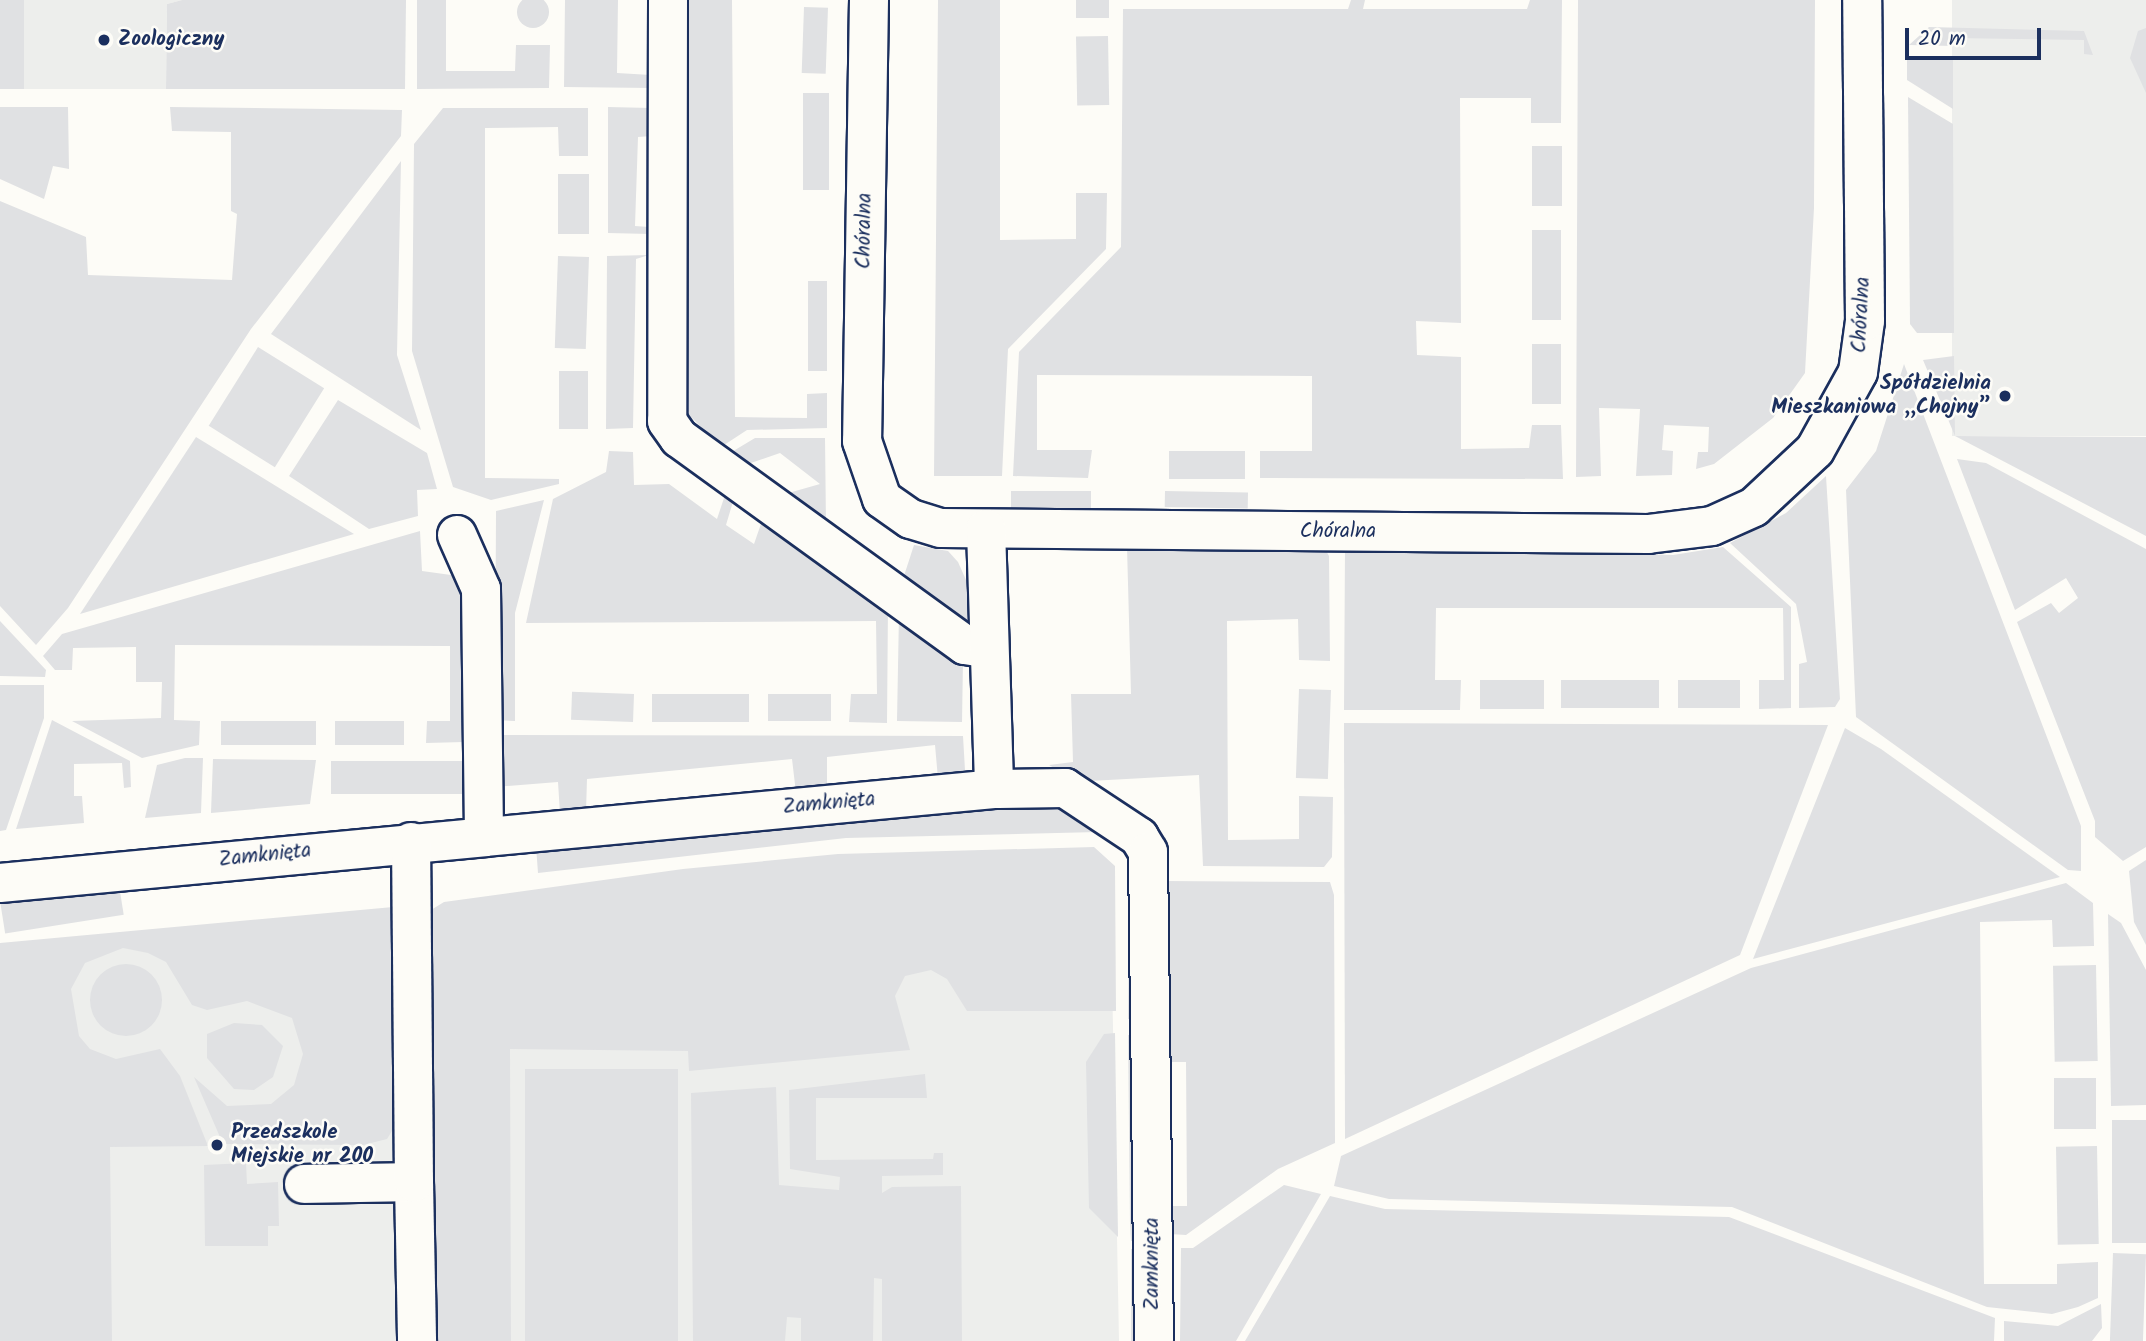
<!DOCTYPE html>
<html>
<head>
<meta charset="utf-8">
<style>
  body { margin:0 }
  #map { position:relative; width:2146px; height:1341px; overflow:hidden; background:#fdfcf7; font-family:Kalam,sans-serif }
  div>[style] { position:absolute }
  [style*='--x'] { left:calc(var(--x)*1px); top:calc(var(--y)*1px); width:calc(var(--w)*1px); rotate:calc(var(--a)*1deg) }
  .built>* { inset:0; background:#edeeec; transform-origin:0 0 }
  .green>* { inset:0; background:#e0e1e3; transform-origin:0 0 }
  .round { border-radius:50% }
  .roads { filter:drop-shadow(2px 0 #1b2f5e) drop-shadow(-2px 0 #1b2f5e) drop-shadow(0 2px #1b2f5e) drop-shadow(0 -2px #1b2f5e) }
  .minor>* { height:38px; margin:-19px; padding:0 19px; transform-origin:19px; border-radius:19px; background:#fdfcf7 }
  .dots>* { width:19px; height:19px; translate:-50% -50%; box-sizing:border-box; border:4px solid #fdfcf7; border-radius:50% }
  span { translate:-50% -50%; white-space:nowrap; text-align:center; line-height:1.15; -webkit-text-stroke:5px #fdfcf7; paint-order:stroke }
  .poi-label { font-size:21px; color:#1b2f5e; font-weight:700 }
  .left { translate:0 -50%; text-align:left }
  .right { translate:-100% -50%; text-align:right }
  .street-label { font-size:21px; color:#1b2f5e }
  .scale { position:absolute; left:1905px; top:28px; width:136px; height:32px; box-sizing:border-box; border:4px solid #1b2f5e; border-top:0; padding-left:9px; font-size:21px; line-height:24px; white-space:nowrap; color:#1b2f5e; -webkit-text-stroke:5px #fdfcf7; paint-order:stroke }
</style>
</head>
<body>
<div id="map">
  <div class="built">
    <i style="clip-path:polygon(23px 0,182px 0,167px 4px,166px 89px,24px 89px)"></i>
    <i style="left:1952px;top:0;width:194px;height:436px"></i>
    <i style="clip-path:polygon(844px 860px,1110px 870px,1119px 1341px,0 1341px,0 949px,431px 910px)"></i>
  </div>
  <div class="green">
    <i class="round" style="left:517px;top:-4px;width:32px;height:32px"></i>
    <i style="left:0;top:0;width:24px;height:89px"></i>
    <i style="clip-path:polygon(182px 0,406px 0,405px 89px,166px 89px,167px 4px)"></i>
    <i style="clip-path:polygon(417px 0,446px 0,446px 71px,515px 71px,516px 45px,550px 45px,549px 88px,417px 89px)"></i>
    <i style="clip-path:polygon(565px 0,618px 0,617px 73px,651px 75px,651px 88px,564px 87px)"></i>
    <i style="clip-path:polygon(681px 0,732px 0,735px 417px,807px 418px,807px 394px,827px 393px,827px 428px,747px 430px,721px 447px,686px 412px)"></i>
    <i style="clip-path:polygon(938px 0,1000px 0,1000px 240px,1076px 239px,1076px 193px,1107px 193px,1106px 249px,1008px 349px,1002px 476px,934px 476px)"></i>
    <i style="left:1076px;top:0;width:33px;height:18px"></i>
    <i style="clip-path:polygon(1351px 0,1365px 0,1363px 9px,1527px 9px,1530px 0,1562px 0,1561px 123px,1531px 123px,1531px 98px,1460px 98px,1461px 323px,1416px 321px,1417px 355px,1461px 357px,1461px 449px,1529px 448px,1532px 425px,1561px 425px,1563px 479px,1260px 478px,1260px 451px,1312px 451px,1312px 376px,1037px 375px,1037px 450px,1092px 450px,1088px 478px,1013px 476px,1019px 352px,1121px 247px,1123px 9px,1348px 9px)"></i>
    <i style="clip-path:polygon(1578px 0,1815px 0,1814px 208px,1805px 373px,1773px 418px,1714px 464px,1696px 469px,1698px 452px,1708px 452px,1709px 427px,1664px 425px,1662px 450px,1673px 451px,1672px 475px,1636px 476px,1640px 409px,1599px 408px,1601px 476px,1576px 477px)"></i>
    <i style="left:804px;top:7px;width:24px;height:66px;rotate:2deg"></i>
    <i style="clip-path:polygon(1929px 27px,2084px 31px,2093px 55px,2084px 54px,2084px 40px,1953px 38px,1953px 46px,1909px 45px)"></i>
    <i style="clip-path:polygon(2146px 28px,2146px 93px,2130px 58px,2138px 31px)"></i>
    <i style="left:1108px;top:36px;width:69px;height:32px;rotate:89deg"></i>
    <i style="clip-path:polygon(1907px 60px,1953px 60px,1953px 109px,1907px 80px)"></i>
    <i style="left:803px;top:93px;width:26px;height:97px"></i>
    <i style="clip-path:polygon(1908px 97px,1953px 124px,1954px 333px,1917px 333px,1910px 324px)"></i>
    <i style="clip-path:polygon(0 107px,68px 107px,69px 169px,53px 166px,44px 199px,0 179px)"></i>
    <i style="clip-path:polygon(170px 107px,402px 110px,401px 136px,251px 329px,68px 608px,36px 645px,0 606px,0 201px,86px 237px,88px 275px,232px 280px,237px 214px,231px 211px,231px 132px,172px 131px)"></i>
    <i style="clip-path:polygon(608px 107px,651px 108px,652px 136px,638px 137px,635px 226px,649px 227px,650px 234px,608px 233px)"></i>
    <i style="clip-path:polygon(443px 108px,588px 108px,588px 156px,559px 156px,558px 127px,485px 128px,485px 478px,559px 479px,559px 484px,491px 500px,453px 487px,412px 351px,414px 144px)"></i>
    <i style="left:1562px;top:146px;width:60px;height:30px;rotate:90deg"></i>
    <i style="clip-path:polygon(401px 161px,397px 355px,421px 430px,271px 334px)"></i>
    <i style="left:558px;top:174px;width:31px;height:60px"></i>
    <i style="left:1532px;top:230px;width:29px;height:90px"></i>
    <i style="clip-path:polygon(649px 255px,636px 259px,633px 428px,606px 429px,607px 256px)"></i>
    <i style="left:558px;top:256px;width:31px;height:92px;rotate:2deg"></i>
    <i style="left:808px;top:281px;width:19px;height:90px"></i>
    <i style="left:1532px;top:344px;width:29px;height:60px"></i>
    <i style="left:258px;top:347px;width:78px;height:93px;rotate:32deg"></i>
    <i style="clip-path:polygon(1954px 356px,1955px 436px,2146px 437px,2146px 536px,1955px 436px,1923px 360px)"></i>
    <i style="clip-path:polygon(1904px 364px,2081px 826px,2081px 871px,2068px 870px,1856px 717px,1846px 490px,1876px 451px)"></i>
    <i style="left:559px;top:371px;width:29px;height:58px"></i>
    <i style="clip-path:polygon(338px 400px,427px 453px,437px 489px,417px 490px,418px 516px,369px 529px,289px 476px)"></i>
    <i style="clip-path:polygon(196px 437px,354px 534px,80px 614px)"></i>
    <i style="clip-path:polygon(755px 438px,825px 438px,826px 524px,785px 494px,820px 484px,780px 453px,745px 465px,730px 453px)"></i>
    <i style="clip-path:polygon(609px 451px,633px 452px,634px 485px,669px 484px,717px 519px,727px 489px,735px 495px,726px 525px,754px 544px,764px 515px,888px 605px,887px 723px,849px 722px,851px 694px,877px 694px,876px 621px,526px 623px,553px 499px,606px 472px)"></i>
    <i style="left:1169px;top:451px;width:76px;height:28px"></i>
    <i style="clip-path:polygon(1957px 459px,1986px 463px,2146px 549px,2146px 847px,2123px 861px,2095px 837px,2095px 821px,2017px 622px,2051px 603px,2059px 613px,2078px 598px,2066px 578px,2015px 610px)"></i>
    <i style="clip-path:polygon(1826px 476px,1840px 699px,1835px 707px,1799px 708px,1799px 664px,1807px 662px,1796px 604px,1730px 543px,1786px 513px)"></i>
    <i style="left:1011px;top:491px;width:80px;height:17px"></i>
    <i style="left:1165px;top:491px;width:83px;height:16px;rotate:1deg"></i>
    <i style="clip-path:polygon(544px 500px,515px 613px,515px 721px,495px 720px,496px 511px)"></i>
    <i style="clip-path:polygon(420px 531px,422px 571px,451px 575px,465px 593px,464px 742px,426px 743px,427px 721px,450px 721px,450px 646px,175px 645px,174px 720px,200px 721px,199px 745px,142px 758px,72px 721px,161px 718px,162px 682px,136px 682px,136px 647px,73px 648px,72px 670px,55px 670px,43px 656px,62px 634px)"></i>
    <i style="clip-path:polygon(914px 545px,948px 551px,958px 562px,970px 589px,968px 627px,902px 582px)"></i>
    <i style="clip-path:polygon(1127px 547px,1324px 547px,1329px 556px,1330px 661px,1299px 660px,1298px 619px,1227px 621px,1228px 840px,1299px 839px,1299px 796px,1333px 797px,1332px 857px,1324px 867px,1203px 866px,1199px 775px,1090px 781px,1088px 787px,1049px 765px,1073px 762px,1071px 694px,1131px 694px)"></i>
    <i style="clip-path:polygon(1723px 547px,1791px 607px,1791px 708px,1759px 709px,1759px 680px,1784px 680px,1783px 608px,1436px 608px,1435px 680px,1461px 680px,1460px 710px,1344px 710px,1345px 548px,1673px 555px)"></i>
    <i style="clip-path:polygon(899px 613px,963px 660px,962px 722px,897px 721px)"></i>
    <i style="clip-path:polygon(0 621px,46px 670px,45px 677px,0 676px)"></i>
    <i style="left:1480px;top:680px;width:64px;height:29px"></i>
    <i style="left:1561px;top:680px;width:98px;height:28px"></i>
    <i style="left:1678px;top:680px;width:62px;height:28px"></i>
    <i style="clip-path:polygon(0 685px,44px 685px,44px 718px,6px 830px,0 831px)"></i>
    <i style="left:1299px;top:689px;width:32px;height:89px;rotate:2deg"></i>
    <i style="left:634px;top:694px;width:28px;height:62px;rotate:92deg"></i>
    <i style="left:652px;top:694px;width:97px;height:28px"></i>
    <i style="left:768px;top:694px;width:63px;height:27px"></i>
    <i style="clip-path:polygon(52px 720px,130px 761px,131px 787px,124px 788px,122px 763px,74px 764px,74px 796px,82px 796px,84px 823px,16px 829px)"></i>
    <i style="left:221px;top:721px;width:95px;height:24px"></i>
    <i style="left:335px;top:721px;width:69px;height:24px"></i>
    <i style="clip-path:polygon(1344px 723px,1828px 725px,1740px 955px,1345px 1139px)"></i>
    <i style="clip-path:polygon(1845px 728px,1881px 749px,2060px 877px,1753px 959px)"></i>
    <i style="clip-path:polygon(496px 735px,963px 736px,965px 770px,938px 779px,935px 745px,827px 757px,827px 789px,796px 793px,792px 759px,587px 779px,586px 812px,560px 814px,558px 782px,495px 787px)"></i>
    <i style="clip-path:polygon(185px 758px,203px 758px,201px 813px,145px 818px,157px 765px)"></i>
    <i style="clip-path:polygon(213px 759px,316px 760px,310px 804px,211px 813px)"></i>
    <i style="left:331px;top:761px;width:145px;height:33px"></i>
    <i style="clip-path:polygon(1050px 799px,1098px 832px,846px 838px,538px 873px,536px 846px)"></i>
    <i style="clip-path:polygon(1094px 847px,1115px 866px,1116px 1011px,967px 1011px,947px 979px,931px 970px,905px 976px,895px 996px,910px 1050px,689px 1071px,688px 1051px,510px 1049px,511px 1341px,437px 1341px,431px 910px,444px 902px,683px 869px,838px 854px)"></i>
    <i style="clip-path:polygon(2146px 860px,2146px 945px,2134px 922px,2129px 871px)"></i>
    <i style="clip-path:polygon(1129px 876px,1141px 877px,1137px 1020px,1128px 1019px)"></i>
    <i style="clip-path:polygon(1164px 881px,1330px 882px,1334px 895px,1335px 1143px,1278px 1169px,1186px 1235px,1169px 1234px,1169px 1206px,1187px 1206px,1186px 1062px,1166px 1062px)"></i>
    <i style="clip-path:polygon(2066px 883px,2093px 903px,2094px 946px,2053px 947px,2052px 920px,1980px 922px,1984px 1284px,2057px 1284px,2057px 1264px,2098px 1262px,2098px 1298px,2078px 1307px,2052px 1314px,1987px 1307px,1732px 1207px,1389px 1199px,1334px 1186px,1341px 1156px,1751px 968px)"></i>
    <i style="left:119px;top:885px;width:30px;height:120px;rotate:81deg"></i>
    <i style="clip-path:polygon(393px 907px,397px 1123px,387px 1139px,363px 1145px,223px 1144px,194px 1077px,227px 1106px,271px 1104px,294px 1085px,303px 1054px,292px 1018px,247px 1001px,207px 1010px,192px 1005px,166px 962px,148px 953px,123px 948px,85px 963px,71px 989px,79px 1036px,90px 1049px,116px 1059px,160px 1049px,180px 1076px,208px 1146px,110px 1147px,112px 1341px,0 1341px,0 943px)"></i>
    <i style="clip-path:polygon(2108px 914px,2121px 923px,2146px 970px,2146px 1105px,2111px 1106px)"></i>
    <i class="round" style="left:90px;top:964px;width:72px;height:72px"></i>
    <i style="left:2096px;top:965px;width:96px;height:43px;rotate:89deg"></i>
    <i style="clip-path:polygon(234px 1023px,262px 1025px,283px 1046px,273px 1077px,254px 1090px,234px 1089px,207px 1058px,207px 1034px)"></i>
    <i style="clip-path:polygon(1115px 1033px,1118px 1237px,1089px 1208px,1086px 1062px,1104px 1034px)"></i>
    <i style="clip-path:polygon(1128px 1035px,1138px 1035px,1139px 1241px,1131px 1241px,1130px 1224px)"></i>
    <i style="left:678px;top:1069px;width:272px;height:153px;rotate:90deg"></i>
    <i style="clip-path:polygon(925px 1074px,927px 1098px,816px 1098px,816px 1160px,933px 1159px,934px 1153px,943px 1153px,943px 1175px,882px 1176px,882px 1193px,892px 1187px,961px 1186px,962px 1341px,882px 1341px,882px 1279px,874px 1278px,873px 1341px,801px 1341px,801px 1318px,787px 1317px,785px 1341px,693px 1341px,691px 1093px,776px 1087px,779px 1185px,839px 1190px,840px 1177px,790px 1169px,789px 1090px)"></i>
    <i style="left:2054px;top:1078px;width:42px;height:51px"></i>
    <i style="left:2112px;top:1120px;width:34px;height:123px"></i>
    <i style="left:2097px;top:1146px;width:98px;height:41px;rotate:89deg"></i>
    <i style="clip-path:polygon(246px 1163px,247px 1184px,278px 1182px,279px 1226px,268px 1226px,268px 1246px,205px 1246px,204px 1165px)"></i>
    <i style="clip-path:polygon(1284px 1185px,1321px 1194px,1236px 1341px,1180px 1341px,1181px 1248px,1193px 1248px)"></i>
    <i style="clip-path:polygon(1330px 1196px,1385px 1209px,1729px 1217px,1995px 1318px,1994px 1341px,1245px 1341px)"></i>
    <i style="left:1131px;top:1249px;width:9px;height:92px"></i>
    <i style="left:2113px;top:1253px;width:33px;height:88px;rotate:2deg"></i>
    <i style="clip-path:polygon(2101px 1304px,2102px 1328px,2092px 1341px,2004px 1341px,2004px 1321px,2058px 1326px)"></i>
  </div>
  <div class="roads">
    <div class="minor">
      <i style="--x:668;--y:0;--w:421;--a:90.1"></i>
      <i style="--x:667;--y:421;--w:21;--a:55"></i>
      <i style="--x:679;--y:438;--w:353;--a:35.9"></i>
      <i style="--x:965;--y:645;--w:24;--a:9"></i>
      <i style="--x:869;--y:0;--w:441;--a:90.9"></i>
      <i style="--x:862;--y:441;--w:61;--a:71"></i>
      <i style="--x:882;--y:499;--w:35;--a:35"></i>
      <i style="--x:911;--y:519;--w:31;--a:17"></i>
      <i style="--x:941;--y:528;--w:707;--a:0.49"></i>
      <i style="--x:1648;--y:534;--w:64;--a:-7.1"></i>
      <i style="--x:1712;--y:526;--w:46;--a:-24.3"></i>
      <i style="--x:1754;--y:507;--w:83;--a:-43.1"></i>
      <i style="--x:1815;--y:450;--w:89;--a:-61.1"></i>
      <i style="--x:1858;--y:372;--w:51;--a:-82.2"></i>
      <i style="--x:1865;--y:321;--w:321;--a:-90.5"></i>
      <i style="--x:986;--y:529;--w:260;--a:88.2"></i>
      <i style="--x:457;--y:535;--w:59;--a:66"></i>
      <i style="--x:481;--y:589;--w:246;--a:89.3"></i>
      <i style="--x:0;--y:883;--w:998;--a:-5.4"></i>
      <i style="--x:994;--y:789;--w:71;--a:-0.8"></i>
      <i style="--x:1065;--y:788;--w:89;--a:33.5"></i>
      <i style="--x:1139;--y:837;--w:17;--a:59"></i>
      <i style="--x:1148;--y:852;--w:489;--a:89.3"></i>
      <i style="--x:414;--y:1182;--w:159;--a:88.9"></i>
      <i style="--x:304;--y:1184;--w:110;--a:-1"></i>
      <i style="--x:414;--y:1182;--w:340;--a:-90.5"></i>
    </div>
  </div>
  <div class="dots">
    <i style="left:104px;top:40px;background:#1b2f5e"></i>
    <i style="left:2005px;top:396px;background:#1b2f5e"></i>
    <i style="left:217px;top:1145px;background:#1b2f5e"></i>
  </div>
  <div class="poi-label">
    <span class="left" style="left:118px;top:40px">Zoologiczny</span>
    <span class="right" style="left:1991px;top:396px">Spółdzielnia<br>Mieszkaniowa „Chojny”</span>
    <span class="left" style="left:231px;top:1145px">Przedszkole<br>Miejskie nr 200</span>
  </div>
  <div class="street-label">
    <span style="left:865px;top:231px;rotate:-89deg">Chóralna</span>
    <span style="left:1862px;top:315px;rotate:-87deg">Chóralna</span>
    <span style="left:1338px;top:532px">Chóralna</span>
    <span style="left:829px;top:804px;rotate:-5deg">Zamknięta</span>
    <span style="left:265px;top:856px;rotate:-6deg">Zamknięta</span>
    <span style="left:1153px;top:1264px;rotate:-90deg">Zamknięta</span>
  </div>
  <div class="scale">20 m</div>
</div>
</body>
</html>
